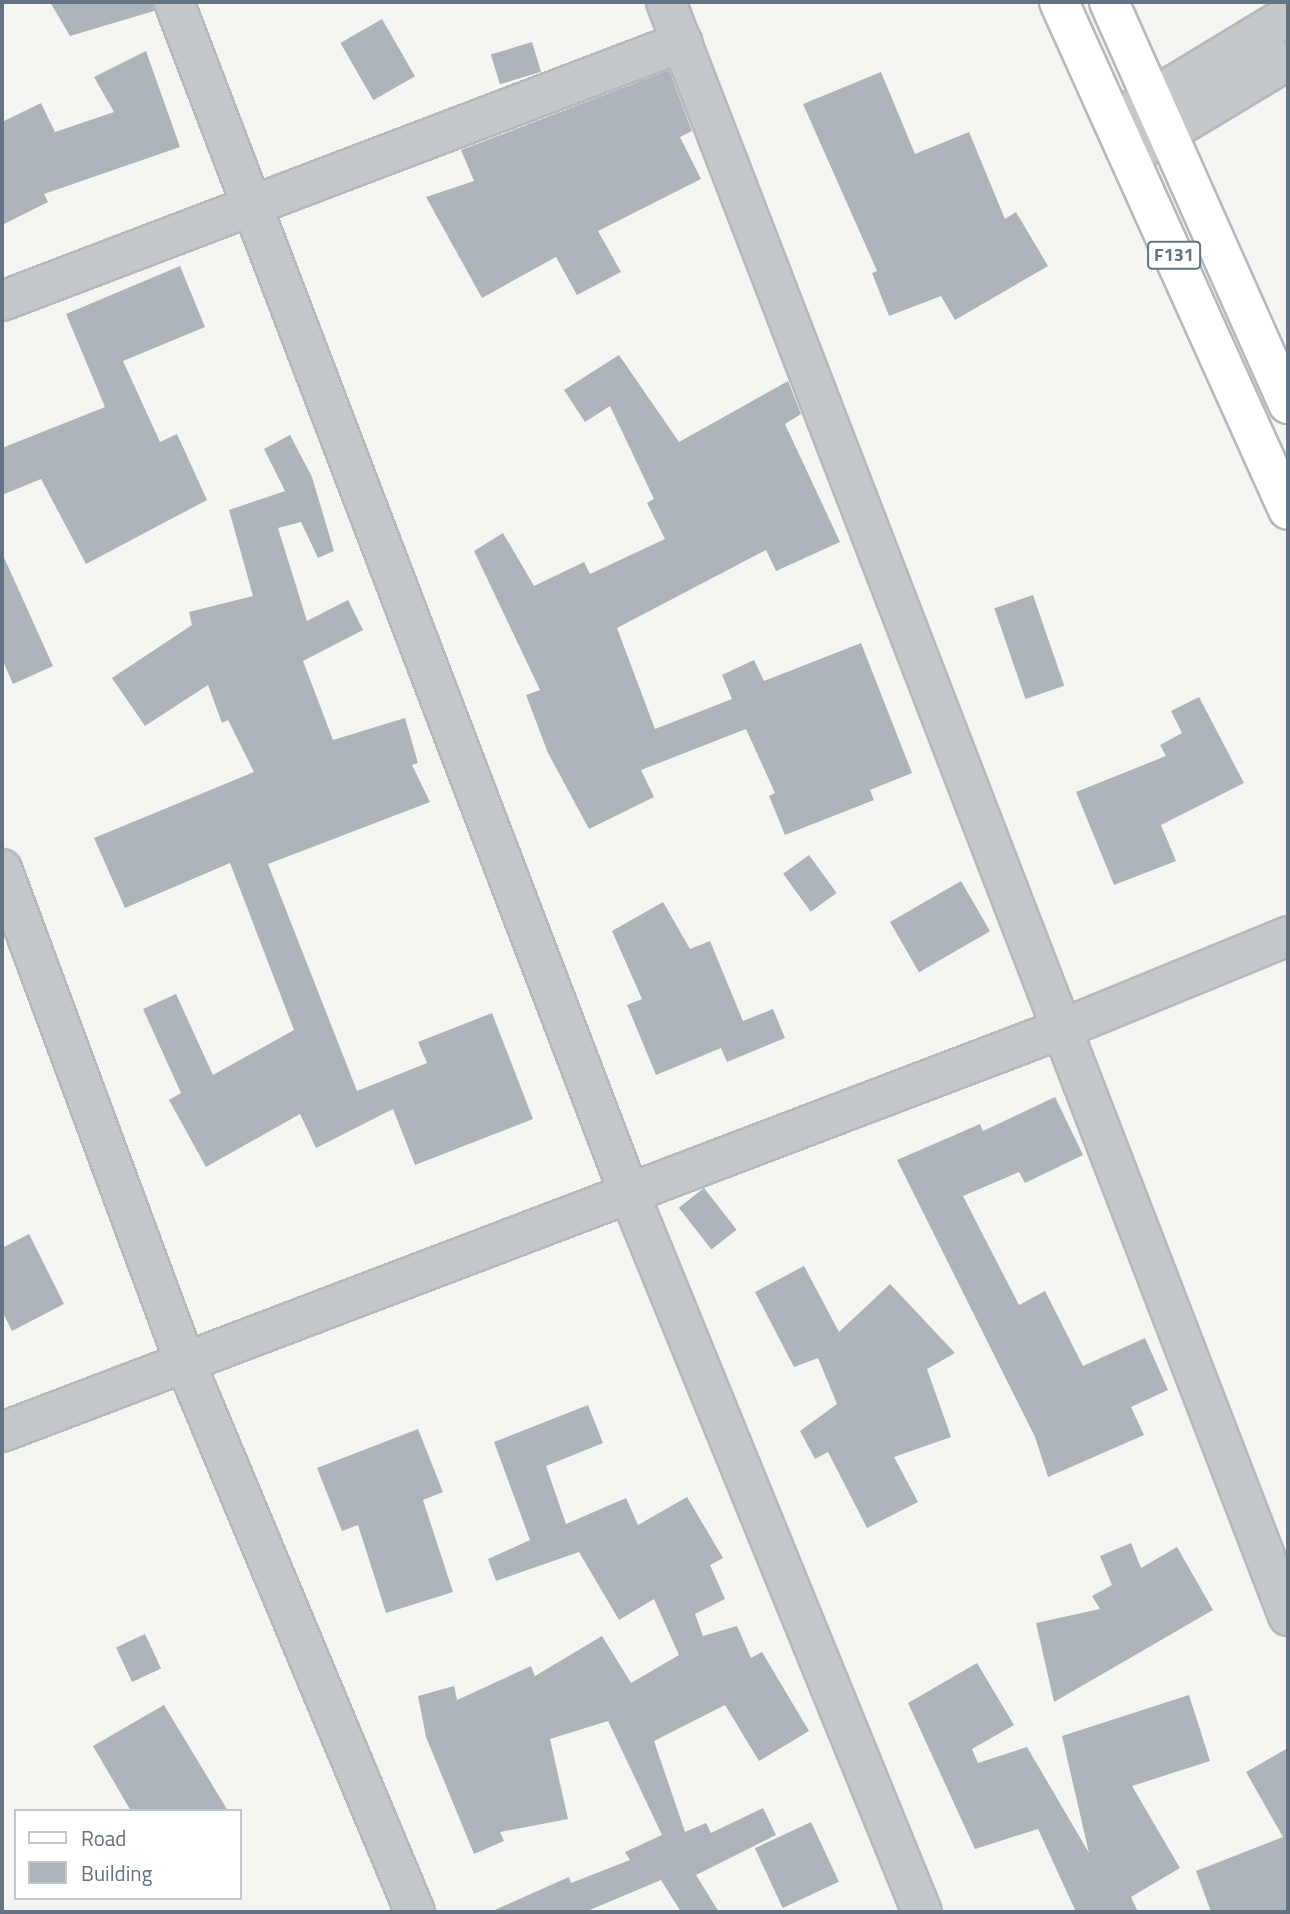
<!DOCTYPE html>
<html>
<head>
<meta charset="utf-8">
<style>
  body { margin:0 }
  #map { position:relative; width:1290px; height:1914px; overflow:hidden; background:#f5f5f1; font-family:"Titillium Web",sans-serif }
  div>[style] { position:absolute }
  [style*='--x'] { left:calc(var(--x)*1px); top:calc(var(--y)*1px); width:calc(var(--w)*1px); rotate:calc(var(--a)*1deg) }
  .building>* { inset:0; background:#acb4ba; transform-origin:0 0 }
  .roads { filter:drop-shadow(2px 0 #b5b9bd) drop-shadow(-2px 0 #b5b9bd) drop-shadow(0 2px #b5b9bd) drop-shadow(0 -2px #b5b9bd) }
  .minor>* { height:38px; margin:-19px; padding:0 19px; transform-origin:19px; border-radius:19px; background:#c4c8cb }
  .major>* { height:38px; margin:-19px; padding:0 19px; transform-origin:19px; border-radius:19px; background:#fff }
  span { translate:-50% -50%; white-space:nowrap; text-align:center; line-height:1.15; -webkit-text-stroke:7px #fff; paint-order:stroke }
  .shield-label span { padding:2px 5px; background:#fff; border:2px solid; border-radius:5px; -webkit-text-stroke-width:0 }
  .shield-label { font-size:18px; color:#627484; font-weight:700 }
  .frame { position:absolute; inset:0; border:4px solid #627484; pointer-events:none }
  .legend { position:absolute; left:14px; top:1809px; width:228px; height:91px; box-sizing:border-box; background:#fff; border:2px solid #c0c7ce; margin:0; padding:9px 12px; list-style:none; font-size:21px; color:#627484 }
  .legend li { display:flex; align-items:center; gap:14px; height:35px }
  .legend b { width:35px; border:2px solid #c0c7ce }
</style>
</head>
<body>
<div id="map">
  <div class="building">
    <i style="clip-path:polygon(50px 2px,153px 2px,154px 11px,70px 36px)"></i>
    <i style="left:382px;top:19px;width:66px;height:48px;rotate:60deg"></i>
    <i style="left:532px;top:42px;width:31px;height:43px;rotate:73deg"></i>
    <i style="clip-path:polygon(146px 51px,180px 147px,44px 194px,48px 202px,2px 225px,2px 122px,41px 103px,55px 132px,114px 112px,94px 77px)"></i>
    <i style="clip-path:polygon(669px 70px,692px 131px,680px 137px,701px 179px,598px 231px,621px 272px,577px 295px,556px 257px,482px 298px,426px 197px,474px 181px,461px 150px)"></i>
    <i style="clip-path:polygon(881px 72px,915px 154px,969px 132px,1005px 219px,1016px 212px,1048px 266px,955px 320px,941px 296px,889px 316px,872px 273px,877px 271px,803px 104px)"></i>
    <i style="clip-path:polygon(180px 266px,205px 327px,123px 361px,160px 442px,177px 434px,207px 500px,86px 564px,41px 479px,2px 495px,2px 448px,105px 407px,66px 314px)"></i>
    <i style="clip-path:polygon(619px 355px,679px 442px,788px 381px,801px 414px,785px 424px,840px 542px,776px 571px,766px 550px,617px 628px,655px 729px,732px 699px,722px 675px,754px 660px,764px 681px,861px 643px,912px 773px,870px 790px,874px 800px,785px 835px,769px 796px,775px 793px,746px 729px,641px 770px,654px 797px,589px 829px,548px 753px,526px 695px,540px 690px,474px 551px,503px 533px,534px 586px,584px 562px,590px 574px,665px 539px,647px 503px,654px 499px,610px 406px,585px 422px,564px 390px)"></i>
    <i style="clip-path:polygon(290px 435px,312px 477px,334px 551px,318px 558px,301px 522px,278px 528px,307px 621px,348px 600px,363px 630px,303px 661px,333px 740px,405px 718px,418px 763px,412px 765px,430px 802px,268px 864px,357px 1091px,427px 1063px,418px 1042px,492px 1013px,533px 1119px,415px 1165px,393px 1109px,316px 1148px,300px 1114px,206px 1167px,169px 1100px,181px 1093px,143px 1009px,176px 994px,213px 1075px,294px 1030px,230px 863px,125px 908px,94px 838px,254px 772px,228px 720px,222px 723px,208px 685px,145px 726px,112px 678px,192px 625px,189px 612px,253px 596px,229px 510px,285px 491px,264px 449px)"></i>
    <i style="clip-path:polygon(2px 553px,53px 666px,13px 684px,2px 659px)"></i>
    <i style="left:1033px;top:595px;width:96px;height:41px;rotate:71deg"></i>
    <i style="clip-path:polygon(1199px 697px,1244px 783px,1161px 825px,1176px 861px,1114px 885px,1076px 792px,1166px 756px,1160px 745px,1182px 733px,1171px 711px)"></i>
    <i style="left:809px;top:855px;width:47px;height:32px;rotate:54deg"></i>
    <i style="left:961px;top:881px;width:58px;height:82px;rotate:60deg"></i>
    <i style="clip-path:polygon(663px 902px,690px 949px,710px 941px,743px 1021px,773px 1009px,785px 1038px,727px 1062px,721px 1048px,656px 1075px,627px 1005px,642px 999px,612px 931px)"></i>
    <i style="clip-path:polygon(1055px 1097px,1083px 1155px,1025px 1183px,1019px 1172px,963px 1196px,1019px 1305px,1045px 1291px,1083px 1366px,1145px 1338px,1168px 1390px,1131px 1407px,1144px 1435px,1048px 1477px,1035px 1437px,897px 1160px,980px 1124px,983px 1131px)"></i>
    <i style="left:704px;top:1188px;width:53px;height:32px;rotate:52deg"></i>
    <i style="clip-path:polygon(29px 1234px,64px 1304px,12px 1331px,2px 1311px,2px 1248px)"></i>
    <i style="clip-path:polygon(804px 1266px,839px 1332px,890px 1284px,955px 1353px,927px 1369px,951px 1437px,894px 1457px,918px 1502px,867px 1528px,828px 1452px,815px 1459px,800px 1431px,837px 1404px,818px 1358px,794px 1367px,755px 1292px)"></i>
    <i style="clip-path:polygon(588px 1405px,603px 1443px,546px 1466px,566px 1524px,626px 1498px,638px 1525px,687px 1497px,723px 1558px,710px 1565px,725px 1599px,695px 1614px,703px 1636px,737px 1626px,751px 1658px,762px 1652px,809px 1731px,759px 1761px,725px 1705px,654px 1741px,685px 1832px,706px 1823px,711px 1833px,763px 1808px,776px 1835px,696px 1875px,719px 1912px,681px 1912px,661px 1880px,585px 1912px,490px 1912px,569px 1877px,571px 1883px,630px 1860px,625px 1852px,662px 1835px,608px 1721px,550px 1739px,568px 1819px,500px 1832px,504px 1841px,474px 1854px,426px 1737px,418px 1696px,454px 1686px,457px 1700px,531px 1666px,535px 1676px,602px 1636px,631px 1683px,679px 1655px,654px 1599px,619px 1620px,579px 1552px,496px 1581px,488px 1559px,530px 1540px,494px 1442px)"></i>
    <i style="clip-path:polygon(418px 1429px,443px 1492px,423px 1500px,453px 1592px,386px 1613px,358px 1525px,342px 1531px,317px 1468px)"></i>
    <i style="clip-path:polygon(1131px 1543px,1141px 1568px,1177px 1547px,1213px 1610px,1054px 1702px,1036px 1623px,1100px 1609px,1092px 1596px,1112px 1585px,1100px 1556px)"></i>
    <i style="left:145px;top:1634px;width:38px;height:32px;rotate:65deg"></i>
    <i style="clip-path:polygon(977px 1663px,1014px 1725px,972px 1749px,978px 1763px,1027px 1747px,1089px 1853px,1062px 1736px,1189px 1695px,1210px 1761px,1132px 1786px,1180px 1868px,1131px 1897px,1138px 1912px,1076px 1912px,1038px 1829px,975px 1849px,908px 1703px)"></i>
    <i style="clip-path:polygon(164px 1705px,228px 1811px,131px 1811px,93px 1746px)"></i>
    <i style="clip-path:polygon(1288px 1748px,1288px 1912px,1211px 1912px,1196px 1871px,1283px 1837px,1246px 1772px)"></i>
    <i style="left:811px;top:1822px;width:66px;height:62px;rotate:65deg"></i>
  </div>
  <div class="roads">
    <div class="minor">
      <i style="--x:174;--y:2;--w:1275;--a:69.09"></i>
      <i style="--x:629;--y:1193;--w:776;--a:67.83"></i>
      <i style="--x:666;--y:2;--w:1730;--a:68.92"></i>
      <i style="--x:1113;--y:122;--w:205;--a:-31.2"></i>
      <i style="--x:1129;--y:156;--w:186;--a:-31.1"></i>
      <i style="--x:2;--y:301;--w:728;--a:-20.85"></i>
      <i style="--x:2;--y:869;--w:526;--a:69.64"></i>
      <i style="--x:185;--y:1362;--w:596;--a:67.31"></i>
      <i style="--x:2;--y:1432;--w:1136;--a:-20.83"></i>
      <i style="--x:1064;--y:1028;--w:242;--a:-22.3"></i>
    </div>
    <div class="major">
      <i style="--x:1059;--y:2;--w:557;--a:65.73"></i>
      <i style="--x:1109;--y:2;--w:440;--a:66"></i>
    </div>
  </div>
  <div class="shield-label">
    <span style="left:1174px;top:255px">F131</span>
  </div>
  <div class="frame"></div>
  <ul class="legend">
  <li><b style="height:9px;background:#fff"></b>Road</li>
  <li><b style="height:19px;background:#acb4ba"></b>Building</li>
  </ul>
</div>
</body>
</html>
